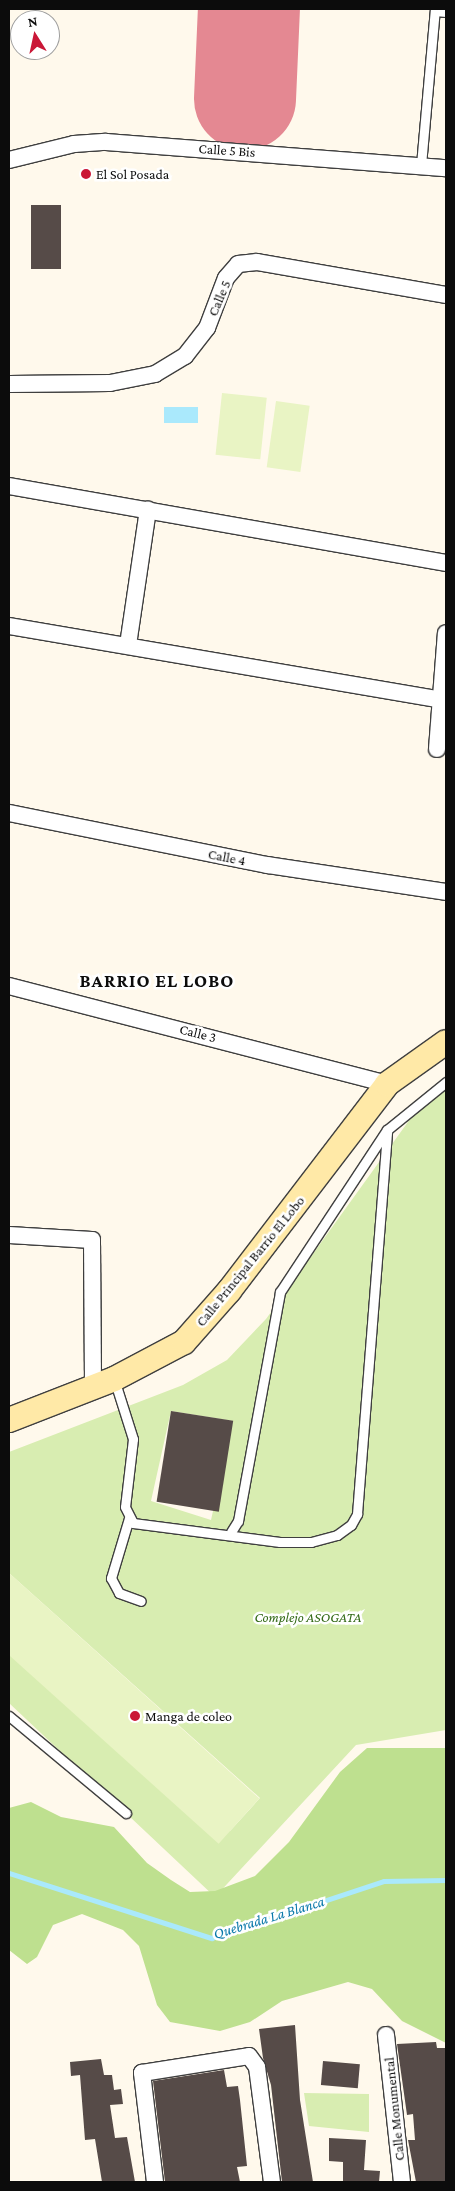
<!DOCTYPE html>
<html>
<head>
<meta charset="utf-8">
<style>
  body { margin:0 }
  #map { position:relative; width:455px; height:2191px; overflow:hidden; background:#fff9ec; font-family:"Crimson Pro",serif }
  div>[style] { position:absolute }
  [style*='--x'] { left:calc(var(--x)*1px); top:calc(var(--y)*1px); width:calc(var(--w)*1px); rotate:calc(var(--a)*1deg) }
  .green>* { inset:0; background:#d8edb1 }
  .forest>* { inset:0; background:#bee08f }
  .pitch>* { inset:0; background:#e9f4c4; transform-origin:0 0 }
  .water>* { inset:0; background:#aae9fc; transform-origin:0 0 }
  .stream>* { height:4.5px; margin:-2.25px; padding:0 2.25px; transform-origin:2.25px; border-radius:2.25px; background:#aae9fc }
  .runway>* { height:102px; margin:-51px; padding:0 51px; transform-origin:51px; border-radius:51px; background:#e48892 }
  .building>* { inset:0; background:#564b48; transform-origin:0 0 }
  .roads { filter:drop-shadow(1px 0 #3f3f3f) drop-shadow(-1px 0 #3f3f3f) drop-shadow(0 1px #3f3f3f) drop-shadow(0 -1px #3f3f3f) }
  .lane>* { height:9px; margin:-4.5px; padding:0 4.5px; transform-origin:4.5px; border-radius:4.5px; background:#fff }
  .street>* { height:16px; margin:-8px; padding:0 8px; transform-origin:8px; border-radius:8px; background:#fff }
  .secondary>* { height:24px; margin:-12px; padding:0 12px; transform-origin:12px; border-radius:12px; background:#ffe9a7 }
  .dots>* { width:14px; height:14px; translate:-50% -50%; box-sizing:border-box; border:2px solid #fff; border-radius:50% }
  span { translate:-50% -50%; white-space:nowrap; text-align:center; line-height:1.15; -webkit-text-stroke:5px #fff; paint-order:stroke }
  .street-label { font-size:14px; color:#0c0c0c }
  .poi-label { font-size:14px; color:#0c0c0c }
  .left { translate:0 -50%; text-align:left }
  .park-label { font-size:14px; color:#336a17; font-style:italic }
  .water-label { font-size:15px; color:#0a79aa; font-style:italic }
  .district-label { font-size:19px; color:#0c0c0c; font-weight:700; letter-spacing:1px }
  .frame { position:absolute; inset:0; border:10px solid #0c0c0c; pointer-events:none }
  .north { position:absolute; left:10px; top:10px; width:50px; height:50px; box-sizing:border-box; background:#fff; border:1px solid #9e9e9e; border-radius:50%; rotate:350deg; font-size:14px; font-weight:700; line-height:20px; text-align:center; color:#0c0c0c }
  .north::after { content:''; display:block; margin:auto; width:18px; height:22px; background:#ca1737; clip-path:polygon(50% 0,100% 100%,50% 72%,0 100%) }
</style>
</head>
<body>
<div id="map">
  <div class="green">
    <i style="clip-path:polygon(evenodd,446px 1080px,446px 1730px,356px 1745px,215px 1897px,9px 1703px,9px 1634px,230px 1831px,260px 1798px,9px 1573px,9px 1452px,183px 1385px,227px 1360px,266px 1319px,418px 1108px,446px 1080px,171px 1411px,233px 1421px,211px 1520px,151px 1501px,171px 1411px)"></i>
    <i style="clip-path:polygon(304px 2093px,369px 2094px,369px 2132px,309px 2126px)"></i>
  </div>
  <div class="forest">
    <i style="clip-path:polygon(367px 1748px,446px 1748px,446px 2043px,402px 2021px,372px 1989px,348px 1982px,282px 2001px,250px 2022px,220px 2031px,170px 2022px,157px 2005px,139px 1946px,123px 1930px,82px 1914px,53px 1925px,37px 1957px,27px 1964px,9px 1950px,9px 1808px,31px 1802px,61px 1817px,114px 1827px,147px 1863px,171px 1880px,190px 1892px,215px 1891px,255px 1876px,289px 1842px,340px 1772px)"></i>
  </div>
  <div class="pitch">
    <i style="left:222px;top:393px;width:45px;height:62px;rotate:6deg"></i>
    <i style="left:276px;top:401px;width:34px;height:67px;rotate:8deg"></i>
    <i style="left:9px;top:1573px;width:337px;height:61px;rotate:42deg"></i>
  </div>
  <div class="water">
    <i style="left:164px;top:407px;width:34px;height:16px"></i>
  </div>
  <div class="stream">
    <i style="--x:9;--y:1873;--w:213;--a:17.8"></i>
    <i style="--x:212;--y:1938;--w:181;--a:-18.3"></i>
    <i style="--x:384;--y:1881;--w:62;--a:-0.9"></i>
  </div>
  <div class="runway">
    <i style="--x:245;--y:99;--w:90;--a:-87.5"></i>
  </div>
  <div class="building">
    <i style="left:31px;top:205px;width:30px;height:64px"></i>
    <i style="left:171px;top:1411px;width:63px;height:92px;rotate:9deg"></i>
    <i style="clip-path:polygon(295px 2025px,300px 2100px,313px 2182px,282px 2182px,271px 2085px,263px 2058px,259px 2029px)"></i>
    <i style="clip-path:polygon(436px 2042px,437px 2048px,446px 2048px,446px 2182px,416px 2182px,408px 2140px,415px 2140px,413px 2114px,407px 2115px,397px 2044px)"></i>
    <i style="clip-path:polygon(101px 2059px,104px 2075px,112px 2075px,114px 2090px,121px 2089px,123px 2104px,110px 2105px,115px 2138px,127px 2137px,135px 2182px,102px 2182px,95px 2139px,85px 2140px,80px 2075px,71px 2076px,70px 2062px)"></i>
    <i style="left:323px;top:2061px;width:37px;height:24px;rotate:5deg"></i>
    <i style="clip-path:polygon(224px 2070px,227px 2087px,238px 2086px,240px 2100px,247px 2166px,237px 2167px,240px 2182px,165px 2182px,153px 2081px)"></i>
    <i style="clip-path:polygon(329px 2138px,366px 2140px,364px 2170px,380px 2171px,379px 2182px,343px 2182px,343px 2162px,329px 2161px)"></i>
  </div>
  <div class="roads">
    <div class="lane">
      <i style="--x:435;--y:11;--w:11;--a:5"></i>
      <i style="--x:421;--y:165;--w:157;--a:-84.9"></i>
      <i style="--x:114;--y:1379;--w:63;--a:72.4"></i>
      <i style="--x:133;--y:1439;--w:68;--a:96.7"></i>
      <i style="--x:125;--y:1507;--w:18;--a:63"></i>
      <i style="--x:133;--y:1523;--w:148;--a:7.4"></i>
      <i style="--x:280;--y:1542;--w:31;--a:0"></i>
      <i style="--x:311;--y:1542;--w:27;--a:-15"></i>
      <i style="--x:337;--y:1535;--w:17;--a:-36"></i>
      <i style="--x:351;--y:1525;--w:13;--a:-61"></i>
      <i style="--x:357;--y:1514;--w:385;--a:-85.5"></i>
      <i style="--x:129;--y:1518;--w:63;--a:106.7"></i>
      <i style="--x:111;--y:1578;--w:17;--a:62"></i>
      <i style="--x:119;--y:1593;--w:23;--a:20"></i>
      <i style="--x:231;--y:1532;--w:13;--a:-58"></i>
      <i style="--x:238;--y:1521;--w:233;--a:-79.6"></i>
      <i style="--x:280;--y:1292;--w:194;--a:-56.6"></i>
      <i style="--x:387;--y:1130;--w:76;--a:-39.1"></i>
      <i style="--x:9;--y:1716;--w:152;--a:39.7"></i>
    </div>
    <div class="street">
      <i style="--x:9;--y:160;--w:67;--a:-13.8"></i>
      <i style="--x:74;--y:144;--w:32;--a:-4"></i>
      <i style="--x:106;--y:142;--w:341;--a:4.4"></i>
      <i style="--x:9;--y:384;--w:101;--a:-0.6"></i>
      <i style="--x:110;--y:383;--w:46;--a:-11.3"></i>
      <i style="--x:155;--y:374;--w:35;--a:-31"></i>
      <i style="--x:185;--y:356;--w:36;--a:-52"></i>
      <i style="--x:207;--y:328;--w:53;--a:-69.2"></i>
      <i style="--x:226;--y:278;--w:18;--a:-49"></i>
      <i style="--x:238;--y:264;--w:19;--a:-6"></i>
      <i style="--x:257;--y:262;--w:192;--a:9.9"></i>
      <i style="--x:9;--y:486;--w:444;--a:10"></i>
      <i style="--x:9;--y:626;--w:437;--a:9.7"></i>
      <i style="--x:128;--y:645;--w:137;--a:-81.6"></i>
      <i style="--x:437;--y:749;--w:116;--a:-85.6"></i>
      <i style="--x:9;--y:813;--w:264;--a:11.4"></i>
      <i style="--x:268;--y:865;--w:180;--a:8.6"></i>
      <i style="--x:9;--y:986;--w:390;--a:14.5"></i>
      <i style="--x:9;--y:1235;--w:83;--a:3.4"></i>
      <i style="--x:92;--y:1240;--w:147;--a:89.6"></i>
      <i style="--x:386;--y:2035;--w:148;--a:83.8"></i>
      <i style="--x:155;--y:2182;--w:110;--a:-96.8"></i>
      <i style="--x:142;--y:2073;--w:108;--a:-9"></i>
      <i style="--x:249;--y:2056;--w:14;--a:54"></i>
      <i style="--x:257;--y:2067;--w:116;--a:82.6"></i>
    </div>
    <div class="secondary">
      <i style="--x:9;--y:1420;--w:113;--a:-21.3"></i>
      <i style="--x:114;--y:1379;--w:79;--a:-27.9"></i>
      <i style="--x:184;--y:1342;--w:68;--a:-48.6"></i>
      <i style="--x:229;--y:1291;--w:260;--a:-52.6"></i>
      <i style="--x:387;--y:1084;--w:72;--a:-35.4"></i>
    </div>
  </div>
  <div class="dots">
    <i style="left:86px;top:174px;background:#ca1737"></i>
    <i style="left:135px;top:1716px;background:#ca1737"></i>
  </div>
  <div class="street-label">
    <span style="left:227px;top:150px;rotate:4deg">Calle 5 Bis</span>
    <span style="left:219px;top:298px;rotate:-67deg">Calle 5</span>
    <span style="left:227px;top:857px;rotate:11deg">Calle 4</span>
    <span style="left:198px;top:1033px;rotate:14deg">Calle 3</span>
    <span style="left:250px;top:1261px;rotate:-51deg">Calle Principal Barrio El Lobo</span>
    <span style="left:394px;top:2109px;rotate:-96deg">Calle Monumental</span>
  </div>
  <div class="poi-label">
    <span class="left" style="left:96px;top:174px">El Sol Posada</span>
    <span class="left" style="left:145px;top:1716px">Manga de coleo</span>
  </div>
  <div class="park-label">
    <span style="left:308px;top:1617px">Complejo ASOGATA</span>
  </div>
  <div class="water-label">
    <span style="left:269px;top:1918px;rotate:-17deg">Quebrada La Blanca</span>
  </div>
  <div class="district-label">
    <span style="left:157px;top:981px">BARRIO EL LOBO</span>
  </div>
  <div class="frame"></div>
  <div class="north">N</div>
</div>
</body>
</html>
